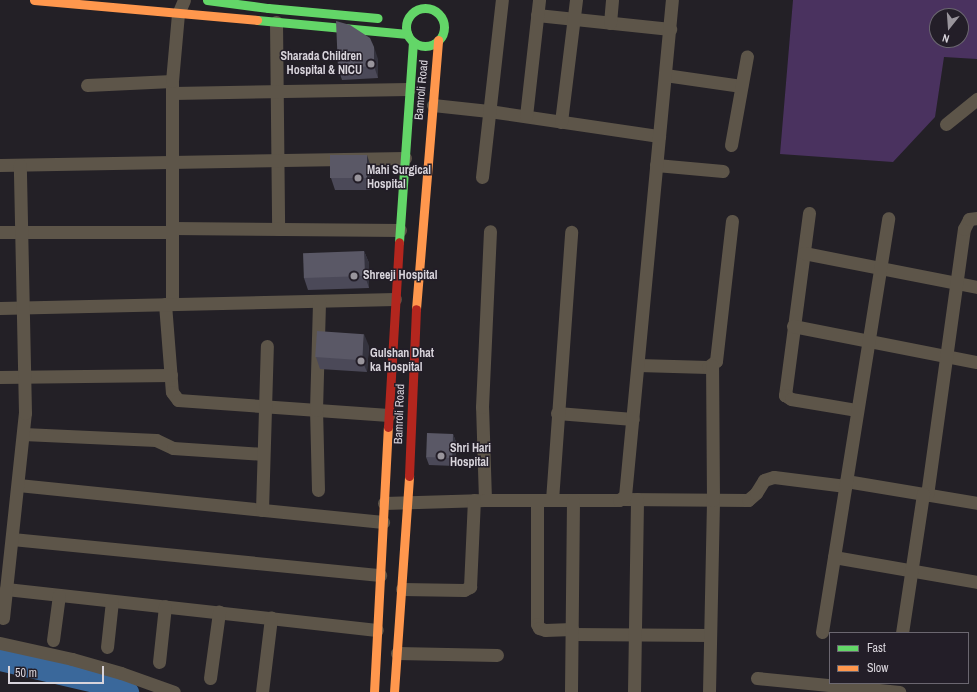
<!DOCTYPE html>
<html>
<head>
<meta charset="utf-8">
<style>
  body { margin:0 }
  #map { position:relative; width:977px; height:692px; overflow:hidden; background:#232026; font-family:"Archivo Narrow",sans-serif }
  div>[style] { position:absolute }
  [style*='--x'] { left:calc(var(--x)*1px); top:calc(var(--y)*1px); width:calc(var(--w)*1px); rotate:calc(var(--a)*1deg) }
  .green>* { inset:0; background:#4a325f }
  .river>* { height:23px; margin:-11.5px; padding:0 11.5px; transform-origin:11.5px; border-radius:11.5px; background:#3a689b }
  .street>* { height:13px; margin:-6.5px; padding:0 6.5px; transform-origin:6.5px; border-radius:6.5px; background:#5d5549 }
  .fast>* { height:9px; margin:-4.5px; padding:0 4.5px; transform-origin:4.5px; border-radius:4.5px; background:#63d668 }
  .fast>.ring { margin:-4.5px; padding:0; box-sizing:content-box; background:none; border:9px solid #63d668; border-radius:50% }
  .slow>* { height:9px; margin:-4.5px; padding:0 4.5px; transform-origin:4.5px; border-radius:4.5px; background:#ff974d }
  .jam>* { height:9px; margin:-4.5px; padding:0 4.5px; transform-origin:4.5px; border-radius:4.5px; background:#b3261e }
  .wall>* { inset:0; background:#4b4958 }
  .shaded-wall>* { inset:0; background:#34333e }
  .building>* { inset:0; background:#5a5866; transform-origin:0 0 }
  .dots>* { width:11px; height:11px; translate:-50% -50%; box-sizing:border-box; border:2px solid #231e28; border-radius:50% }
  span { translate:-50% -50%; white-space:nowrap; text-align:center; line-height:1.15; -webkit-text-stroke:3px #231e28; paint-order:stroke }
  .poi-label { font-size:12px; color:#d8d4db; font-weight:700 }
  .right { translate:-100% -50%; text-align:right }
  .left { translate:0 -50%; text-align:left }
  .street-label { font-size:12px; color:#d8d4db }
  .legend { position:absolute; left:829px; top:632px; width:140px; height:52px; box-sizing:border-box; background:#231e28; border:1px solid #6b6770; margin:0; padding:5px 7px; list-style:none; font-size:12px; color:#d8d4db }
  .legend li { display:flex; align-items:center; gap:8px; height:20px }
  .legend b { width:20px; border:1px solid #6b6770 }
  .north { position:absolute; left:929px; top:8px; width:40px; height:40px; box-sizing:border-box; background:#231e28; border:1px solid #6b6770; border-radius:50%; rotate:197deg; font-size:11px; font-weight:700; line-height:16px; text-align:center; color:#d8d4db }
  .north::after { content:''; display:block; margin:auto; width:14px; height:18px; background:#99959c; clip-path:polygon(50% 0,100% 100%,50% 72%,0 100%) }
  .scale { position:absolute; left:8px; top:666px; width:96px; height:18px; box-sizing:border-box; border:2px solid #d8d4db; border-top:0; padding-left:5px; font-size:12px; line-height:14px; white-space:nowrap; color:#d8d4db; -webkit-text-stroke:3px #231e28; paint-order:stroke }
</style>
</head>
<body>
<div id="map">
  <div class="green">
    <i style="clip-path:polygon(evenodd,793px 0,977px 0,977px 59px,944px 57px,935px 117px,893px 162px,780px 154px,793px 0,937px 16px,961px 16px,961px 40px,937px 40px,937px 16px)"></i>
  </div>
  <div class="river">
    <i style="--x:0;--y:659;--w:102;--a:13.1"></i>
    <i style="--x:99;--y:682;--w:30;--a:20"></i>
  </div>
  <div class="street">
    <i style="--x:537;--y:15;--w:134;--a:6"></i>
    <i style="--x:276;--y:22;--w:207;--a:89.4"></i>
    <i style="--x:610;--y:23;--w:23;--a:-85"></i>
    <i style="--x:665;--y:75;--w:77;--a:8.2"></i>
    <i style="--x:87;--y:85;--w:85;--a:-2.7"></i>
    <i style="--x:173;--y:93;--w:236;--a:-1"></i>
    <i style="--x:433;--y:105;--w:56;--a:6.1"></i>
    <i style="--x:489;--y:111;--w:172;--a:8.4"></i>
    <i style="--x:526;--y:116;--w:117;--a:-83.6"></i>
    <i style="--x:561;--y:122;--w:123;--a:-83"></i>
    <i style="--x:946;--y:124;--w:40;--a:-39"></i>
    <i style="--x:731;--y:145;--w:90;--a:-79.8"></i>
    <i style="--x:0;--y:165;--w:405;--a:-1"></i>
    <i style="--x:656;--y:165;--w:67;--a:5.1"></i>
    <i style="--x:482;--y:177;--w:178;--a:-83.6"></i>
    <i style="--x:809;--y:213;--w:184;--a:97.5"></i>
    <i style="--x:785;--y:395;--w:7;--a:34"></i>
    <i style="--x:791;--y:399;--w:67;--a:9.5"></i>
    <i style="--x:172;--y:228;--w:228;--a:0.5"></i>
    <i style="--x:0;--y:232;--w:172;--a:0"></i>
    <i style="--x:804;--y:253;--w:176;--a:11.1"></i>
    <i style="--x:165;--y:304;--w:88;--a:85.5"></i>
    <i style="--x:172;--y:392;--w:10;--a:53"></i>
    <i style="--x:178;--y:400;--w:211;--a:4.1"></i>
    <i style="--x:172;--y:304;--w:223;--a:-90"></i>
    <i style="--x:172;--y:81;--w:67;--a:-84.9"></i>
    <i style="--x:178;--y:14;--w:15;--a:-67"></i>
    <i style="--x:0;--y:308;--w:395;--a:-1.3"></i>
    <i style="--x:793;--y:326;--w:187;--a:11.1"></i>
    <i style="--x:638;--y:365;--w:70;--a:1.6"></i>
    <i style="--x:708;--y:367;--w:10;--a:-37"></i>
    <i style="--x:716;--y:361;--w:141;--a:-83.5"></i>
    <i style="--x:0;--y:377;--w:171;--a:-0.7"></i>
    <i style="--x:557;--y:413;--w:76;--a:4.5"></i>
    <i style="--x:23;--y:434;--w:133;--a:2.6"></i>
    <i style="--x:156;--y:440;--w:19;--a:25"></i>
    <i style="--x:173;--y:448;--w:90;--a:3.8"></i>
    <i style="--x:846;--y:481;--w:133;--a:9.5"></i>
    <i style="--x:18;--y:485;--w:367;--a:5.8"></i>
    <i style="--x:318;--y:490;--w:80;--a:-91.4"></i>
    <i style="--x:316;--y:410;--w:109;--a:-88.4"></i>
    <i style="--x:927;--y:495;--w:269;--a:-82.1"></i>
    <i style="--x:964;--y:229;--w:11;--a:-63"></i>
    <i style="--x:969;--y:219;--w:8;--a:-7"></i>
    <i style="--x:622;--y:499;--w:126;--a:0.5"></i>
    <i style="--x:748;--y:500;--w:11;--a:-41"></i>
    <i style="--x:756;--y:493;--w:15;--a:-58"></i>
    <i style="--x:764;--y:480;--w:10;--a:-17"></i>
    <i style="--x:774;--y:477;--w:72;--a:7.2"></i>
    <i style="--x:485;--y:500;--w:93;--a:-91.8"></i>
    <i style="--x:482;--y:407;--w:176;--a:-87.4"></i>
    <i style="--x:537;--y:500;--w:124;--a:90"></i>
    <i style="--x:537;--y:624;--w:4;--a:63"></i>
    <i style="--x:539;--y:628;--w:6;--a:18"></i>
    <i style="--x:545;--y:630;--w:27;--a:-2"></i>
    <i style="--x:552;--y:500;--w:269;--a:-85.9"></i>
    <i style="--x:384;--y:503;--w:101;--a:-1.7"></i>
    <i style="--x:485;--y:500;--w:134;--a:0"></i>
    <i style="--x:619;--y:500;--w:7;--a:-34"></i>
    <i style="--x:625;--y:496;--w:498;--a:-84.6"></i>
    <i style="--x:262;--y:510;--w:164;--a:-88.3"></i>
    <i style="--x:12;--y:539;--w:370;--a:5.6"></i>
    <i style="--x:834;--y:557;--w:145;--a:9.9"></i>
    <i style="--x:6;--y:589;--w:373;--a:6.3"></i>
    <i style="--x:402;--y:589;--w:62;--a:0.9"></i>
    <i style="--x:464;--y:590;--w:7;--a:-27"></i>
    <i style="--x:470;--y:587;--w:87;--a:-87.4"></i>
    <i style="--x:3;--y:618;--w:206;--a:-83.9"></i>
    <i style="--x:25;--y:413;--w:248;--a:-91.2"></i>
    <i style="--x:822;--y:632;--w:419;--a:-80.9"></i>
    <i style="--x:902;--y:633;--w:141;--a:-81.4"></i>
    <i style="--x:572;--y:634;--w:137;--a:0.4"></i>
    <i style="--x:53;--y:640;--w:45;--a:-82.4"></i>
    <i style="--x:0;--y:643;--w:74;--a:12.5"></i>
    <i style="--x:72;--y:659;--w:51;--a:15.9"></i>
    <i style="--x:121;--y:673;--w:56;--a:19.7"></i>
    <i style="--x:107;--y:647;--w:46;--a:-83.8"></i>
    <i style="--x:397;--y:653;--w:100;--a:1.1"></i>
    <i style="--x:159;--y:662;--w:56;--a:-83.9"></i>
    <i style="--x:210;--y:678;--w:67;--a:-82.2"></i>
    <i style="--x:757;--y:678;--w:143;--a:5.6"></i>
    <i style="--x:262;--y:692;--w:75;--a:-83.1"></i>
    <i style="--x:571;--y:692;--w:192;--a:-89.4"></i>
    <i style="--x:634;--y:692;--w:193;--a:-89.1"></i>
    <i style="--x:709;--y:692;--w:192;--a:-88.8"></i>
    <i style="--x:713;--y:500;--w:135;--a:-90.4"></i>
  </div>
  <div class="fast">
    <i style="--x:207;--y:0;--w:62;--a:7.5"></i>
    <i style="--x:268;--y:8;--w:110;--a:5.2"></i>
    <i class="ring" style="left:406px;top:8px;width:29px;height:29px"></i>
    <i style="--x:257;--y:20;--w:151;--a:5.3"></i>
    <i style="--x:399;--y:242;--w:200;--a:-86"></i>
  </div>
  <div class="slow">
    <i style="--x:34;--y:0;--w:224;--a:5.1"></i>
    <i style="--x:416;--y:309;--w:270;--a:-85.3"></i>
    <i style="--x:374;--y:692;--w:265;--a:-87"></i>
    <i style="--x:394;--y:692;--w:217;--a:-86"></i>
  </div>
  <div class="jam">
    <i style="--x:388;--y:427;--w:185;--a:-86.6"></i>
    <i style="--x:409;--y:476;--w:167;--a:-87.6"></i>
  </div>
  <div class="wall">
    <i style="clip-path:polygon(378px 59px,378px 78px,342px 80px,338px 68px)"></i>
    <i style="clip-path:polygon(371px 167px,371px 190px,335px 190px,331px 178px)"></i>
    <i style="clip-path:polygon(364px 251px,369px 263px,369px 288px,308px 290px,304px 278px)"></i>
    <i style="clip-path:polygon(369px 346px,367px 372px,320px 369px,316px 357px)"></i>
    <i style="clip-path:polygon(453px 434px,456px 442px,455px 466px,429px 465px,426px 457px)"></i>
  </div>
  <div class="shaded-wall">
    <i style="clip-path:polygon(374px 47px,378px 59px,378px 78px,374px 66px)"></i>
    <i style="clip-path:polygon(367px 155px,371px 167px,371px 190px,367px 178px)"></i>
    <i style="clip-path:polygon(364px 251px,369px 263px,369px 288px,365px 276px)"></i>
    <i style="clip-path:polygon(364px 334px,369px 346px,367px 372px,362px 360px)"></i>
    <i style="clip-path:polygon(453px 434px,456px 442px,455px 466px,452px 458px)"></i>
  </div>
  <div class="building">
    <i style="clip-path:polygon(336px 21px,350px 25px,370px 38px,374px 47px,374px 66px,338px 68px)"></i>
    <i style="left:330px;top:155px;width:37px;height:23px"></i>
    <i style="left:364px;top:251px;width:25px;height:61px;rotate:88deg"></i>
    <i style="left:317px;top:331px;width:47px;height:26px;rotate:4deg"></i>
    <i style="left:427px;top:433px;width:26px;height:24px;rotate:2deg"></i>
  </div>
  <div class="dots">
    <i style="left:371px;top:64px;background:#99959c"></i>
    <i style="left:358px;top:178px;background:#99959c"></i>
    <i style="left:354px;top:276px;background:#99959c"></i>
    <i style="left:361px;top:361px;background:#99959c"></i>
    <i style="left:441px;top:456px;background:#99959c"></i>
  </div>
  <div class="poi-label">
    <span class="right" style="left:362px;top:64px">Sharada Children<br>Hospital &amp; NICU</span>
    <span class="left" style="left:367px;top:178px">Mahi Surgical<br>Hospital</span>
    <span class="left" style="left:363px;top:276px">Shreeji Hospital</span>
    <span class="left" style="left:370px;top:361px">Gulshan Dhat<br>ka Hospital</span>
    <span class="left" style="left:450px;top:456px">Shri Hari<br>Hospital</span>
  </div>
  <div class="street-label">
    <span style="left:422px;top:90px;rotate:-85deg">Bamroli Road</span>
    <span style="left:400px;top:414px;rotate:-88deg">Bamroli Road</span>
  </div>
  <ul class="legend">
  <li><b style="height:5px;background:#63d668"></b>Fast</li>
  <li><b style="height:5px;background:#ff974d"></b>Slow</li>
  </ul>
  <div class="north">N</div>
  <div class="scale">50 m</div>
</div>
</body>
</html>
